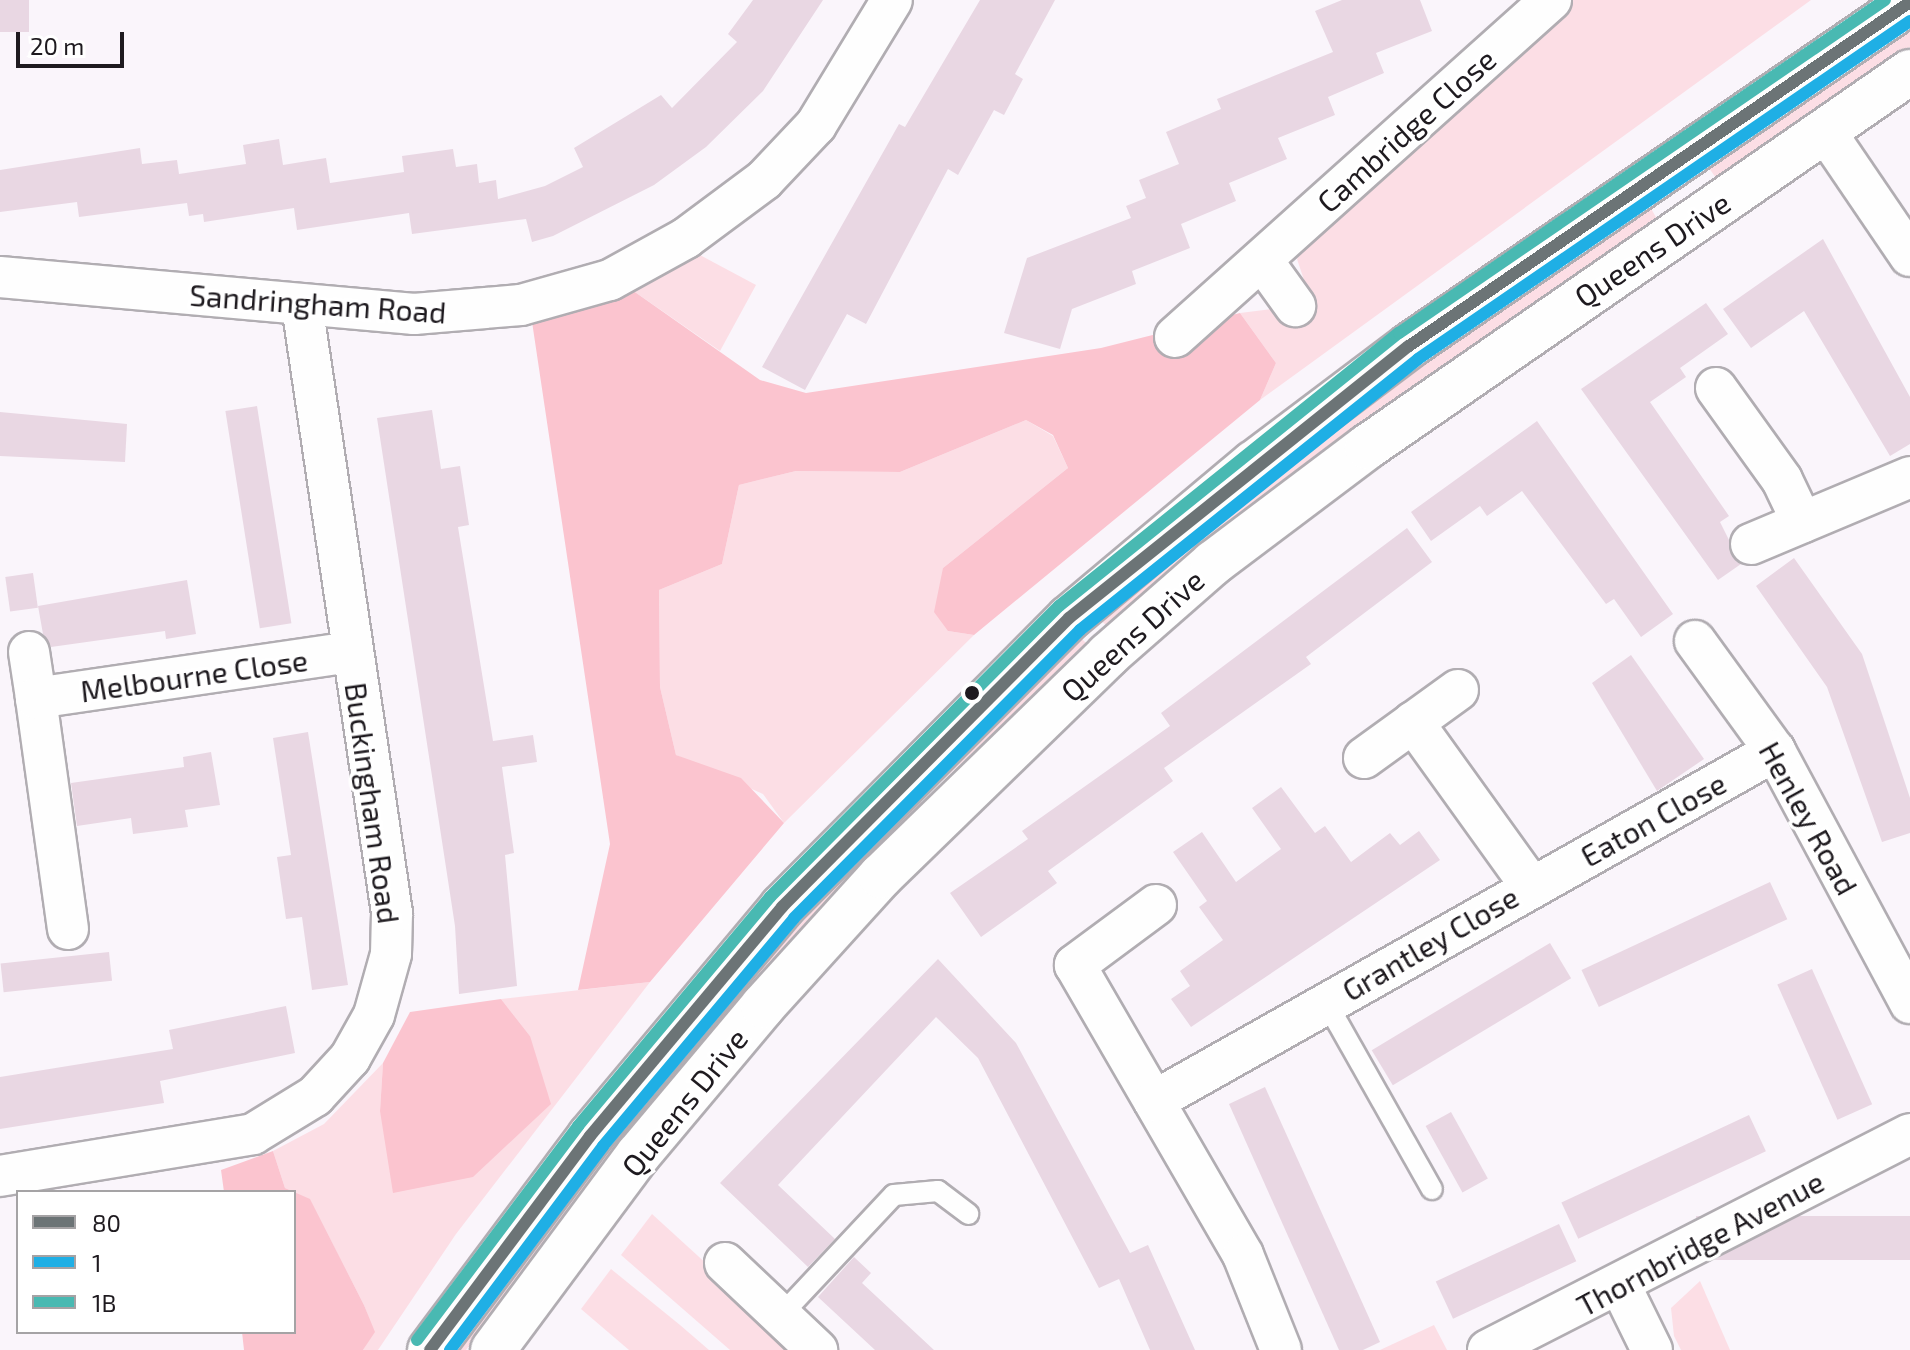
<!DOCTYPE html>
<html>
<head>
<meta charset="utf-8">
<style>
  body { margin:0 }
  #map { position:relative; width:1910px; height:1350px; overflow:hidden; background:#faf5fb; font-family:"Exo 2",sans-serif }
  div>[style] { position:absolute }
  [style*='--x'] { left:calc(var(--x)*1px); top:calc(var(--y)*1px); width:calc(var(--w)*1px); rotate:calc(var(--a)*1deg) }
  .green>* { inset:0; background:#fcdee5 }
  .forest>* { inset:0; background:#fbc4cf }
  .building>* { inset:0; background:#e9d7e3; transform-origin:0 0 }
  .roads { filter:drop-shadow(2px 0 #b1adb2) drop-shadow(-2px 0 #b1adb2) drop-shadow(0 2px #b1adb2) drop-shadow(0 -2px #b1adb2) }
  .lane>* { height:20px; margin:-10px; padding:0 10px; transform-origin:10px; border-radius:10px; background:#fefefe }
  .street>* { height:40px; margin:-20px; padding:0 20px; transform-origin:20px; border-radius:20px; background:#fefefe }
  .primary>* { height:44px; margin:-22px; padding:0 22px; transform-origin:22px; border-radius:22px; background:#fefefe }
  .bus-1>* { height:12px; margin:-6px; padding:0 6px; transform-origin:6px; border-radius:6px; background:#6c7476 }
  .bus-2>* { height:12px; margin:-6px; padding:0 6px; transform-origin:6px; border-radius:6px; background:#1fafe5 }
  .bus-3>* { height:12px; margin:-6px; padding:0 6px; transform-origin:6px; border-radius:6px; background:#49b9b2 }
  .dots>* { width:22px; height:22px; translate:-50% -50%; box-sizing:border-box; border:4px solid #fff; border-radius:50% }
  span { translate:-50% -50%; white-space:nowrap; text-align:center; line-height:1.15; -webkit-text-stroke:7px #fff; paint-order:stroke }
  .street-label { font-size:30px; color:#1e1a1f }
  .legend { position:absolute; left:16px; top:1190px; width:280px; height:144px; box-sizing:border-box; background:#fff; border:2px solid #a5a3a5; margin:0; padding:10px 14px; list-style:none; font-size:24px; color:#1e1a1f }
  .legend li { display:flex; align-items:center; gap:16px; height:40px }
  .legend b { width:40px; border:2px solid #a5a3a5 }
  .scale { position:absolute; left:16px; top:32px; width:108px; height:36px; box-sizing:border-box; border:4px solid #1e1a1f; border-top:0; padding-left:10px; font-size:24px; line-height:28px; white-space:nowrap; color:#1e1a1f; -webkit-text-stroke:6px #fff; paint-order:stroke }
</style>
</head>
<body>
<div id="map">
  <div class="green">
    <i style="clip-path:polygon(1573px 0,1811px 0,1260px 400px,1276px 363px,1240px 313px,1272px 309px,1290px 328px,1314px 310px,1297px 259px,1313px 234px)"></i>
    <i style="clip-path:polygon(1910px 27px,1910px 47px,1716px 178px,1709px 168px)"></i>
    <i style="clip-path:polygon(1649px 205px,1657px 219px,1301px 466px,1109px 627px,1101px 621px,1315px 441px)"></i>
    <i style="clip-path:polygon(698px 254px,756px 285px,720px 351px,632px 290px)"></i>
    <i style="clip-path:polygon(1026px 420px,1053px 436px,1068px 468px,943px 568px,948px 631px,974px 635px,784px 823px,763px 794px,676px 755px,660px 687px,659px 590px,722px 564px,739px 485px,796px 471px,900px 472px)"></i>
    <i style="clip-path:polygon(1079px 636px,1086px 643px,1003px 724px,942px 781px,934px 775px)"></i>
    <i style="clip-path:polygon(915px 796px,922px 803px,762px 973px,608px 1159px,466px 1350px,456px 1350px,655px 1086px)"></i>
    <i style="clip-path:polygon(650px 982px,456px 1234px,378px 1350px,363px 1350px,374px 1332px,364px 1305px,310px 1200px,285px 1188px,273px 1151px,324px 1124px,383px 1063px,380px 1111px,530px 1036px,501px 999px)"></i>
    <i style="clip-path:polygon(652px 1214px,732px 1287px,796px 1350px,730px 1350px,621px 1255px)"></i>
    <i style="clip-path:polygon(611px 1269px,680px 1325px,709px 1350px,629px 1350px,581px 1309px)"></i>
    <i style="clip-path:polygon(1700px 1281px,1730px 1350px,1681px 1350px,1674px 1336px,1671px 1308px)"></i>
    <i style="clip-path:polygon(1434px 1325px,1447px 1350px,1380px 1350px)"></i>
  </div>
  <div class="forest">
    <i style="clip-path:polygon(632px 290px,760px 380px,806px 393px,1101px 348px,1240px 313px,1276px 363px,1260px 400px,974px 635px,948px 631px,934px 612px,943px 568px,1068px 468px,1053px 435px,1026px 420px,900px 472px,796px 471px,739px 485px,722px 564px,659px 590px,660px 687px,676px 755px,741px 778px,784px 823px,650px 982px,578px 990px,610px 844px,531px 315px)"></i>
    <i style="clip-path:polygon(501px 999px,530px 1036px,551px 1104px,473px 1177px,393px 1193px,380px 1111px,383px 1063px,410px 1012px)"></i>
    <i style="clip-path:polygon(273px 1151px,285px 1188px,310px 1199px,364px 1305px,375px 1332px,363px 1350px,244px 1350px,242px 1332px,294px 1332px,294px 1192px,224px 1192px,221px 1170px)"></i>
  </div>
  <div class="building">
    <i style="left:0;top:0;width:29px;height:32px"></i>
    <i style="clip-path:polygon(753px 0,823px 0,763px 91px,706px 147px,654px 185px,553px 236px,532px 242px,526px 219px,412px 234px,409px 213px,297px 230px,294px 208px,204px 222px,203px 214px,189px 216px,187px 203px,79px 217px,77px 202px,0 212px,0 170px,140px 148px,142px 164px,177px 160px,179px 174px,246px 164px,243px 145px,279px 139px,283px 165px,326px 158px,330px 183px,404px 172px,402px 156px,453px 149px,456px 167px,477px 164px,479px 183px,496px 180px,498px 199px,545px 186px,583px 167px,574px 148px,661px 95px,672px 108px,737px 42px,728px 34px)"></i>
    <i style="clip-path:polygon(980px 0,1055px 0,1015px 74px,1023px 79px,1004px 115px,994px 110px,958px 175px,948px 169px,866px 324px,847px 314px,805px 390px,762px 367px,899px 124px,905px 127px)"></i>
    <i style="clip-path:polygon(1342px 0,1420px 0,1432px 31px,1376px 53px,1384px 73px,1328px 97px,1335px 115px,1278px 138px,1287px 159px,1229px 183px,1236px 201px,1181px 224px,1190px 248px,1132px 271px,1136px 284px,1072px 309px,1060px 349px,1004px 333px,1027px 258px,1131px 218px,1126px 206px,1146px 198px,1139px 180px,1179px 164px,1166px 132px,1221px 109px,1217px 99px,1333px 52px,1315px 11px)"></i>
    <i style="clip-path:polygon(1823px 239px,1910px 397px,1910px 444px,1890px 456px,1804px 311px,1751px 348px,1723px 309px)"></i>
    <i style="clip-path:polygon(1706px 303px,1728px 334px,1680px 368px,1686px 377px,1650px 402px,1729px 516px,1720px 522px,1741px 564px,1718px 580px,1581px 389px)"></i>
    <i style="left:257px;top:406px;width:220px;height:32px;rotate:81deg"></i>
    <i style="clip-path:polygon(432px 410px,441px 469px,460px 466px,469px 525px,458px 527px,493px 741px,533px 735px,537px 762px,502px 767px,514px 853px,505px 855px,517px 986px,459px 994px,455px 926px,377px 418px)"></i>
    <i style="clip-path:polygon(0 412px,127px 424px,125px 462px,0 456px)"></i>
    <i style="clip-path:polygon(1537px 421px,1673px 614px,1641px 637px,1614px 599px,1606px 604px,1522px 491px,1487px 516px,1480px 506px,1431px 541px,1411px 512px)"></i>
    <i style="clip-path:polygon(1407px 528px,1432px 562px,1306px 657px,1311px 664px,1164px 768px,1173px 781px,1048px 871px,1057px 883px,981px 937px,950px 893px,1028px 839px,1022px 831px,1170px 726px,1161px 713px)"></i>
    <i style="clip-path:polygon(1794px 558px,1862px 654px,1910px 798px,1910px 833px,1882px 842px,1827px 687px,1756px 586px)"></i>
    <i style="left:33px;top:573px;width:35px;height:28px;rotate:82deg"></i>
    <i style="clip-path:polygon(187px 580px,196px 634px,166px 639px,165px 631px,51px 647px,43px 634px,38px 606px)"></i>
    <i style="clip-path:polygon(1631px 655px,1704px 759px,1657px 791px,1592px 683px)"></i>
    <i style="clip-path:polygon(308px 732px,348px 985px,312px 990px,302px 917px,286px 919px,277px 857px,291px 855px,273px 738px)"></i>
    <i style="clip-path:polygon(211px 752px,220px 805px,185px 810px,188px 827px,133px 834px,131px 818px,77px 826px,71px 783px,184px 767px,183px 757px)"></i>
    <i style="clip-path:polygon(1281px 787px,1315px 833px,1325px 826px,1351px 862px,1390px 833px,1400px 845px,1419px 831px,1440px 860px,1191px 1027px,1171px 999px,1190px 986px,1180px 971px,1223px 940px,1199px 907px,1207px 901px,1173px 852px,1202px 832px,1236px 882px,1281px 849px,1252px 808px)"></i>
    <i style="left:1770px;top:882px;width:41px;height:208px;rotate:65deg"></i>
    <i style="left:1550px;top:943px;width:41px;height:208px;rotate:59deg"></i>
    <i style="left:109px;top:952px;width:29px;height:109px;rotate:84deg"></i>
    <i style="clip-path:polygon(938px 959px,1016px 1043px,1130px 1253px,1148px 1245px,1195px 1350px,1150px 1350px,1119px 1279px,1099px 1288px,978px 1058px,936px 1017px,778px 1185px,835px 1239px,808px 1267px,720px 1183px)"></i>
    <i style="left:1812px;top:969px;width:148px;height:38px;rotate:66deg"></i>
    <i style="clip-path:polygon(286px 1006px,295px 1053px,160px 1081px,164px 1103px,0 1129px,0 1077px,173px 1049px,169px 1030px)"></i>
    <i style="clip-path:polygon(1265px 1087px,1380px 1342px,1363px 1350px,1339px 1350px,1229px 1104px)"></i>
    <i style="left:1451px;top:1112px;width:76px;height:29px;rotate:61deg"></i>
    <i style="left:1749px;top:1115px;width:40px;height:207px;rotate:65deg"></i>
    <i style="left:1910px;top:1216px;width:44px;height:214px;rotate:90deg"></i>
    <i style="left:1559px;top:1224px;width:41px;height:136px;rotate:65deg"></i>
    <i style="clip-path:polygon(854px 1257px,871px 1273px,862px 1283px,934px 1350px,875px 1350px,818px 1297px)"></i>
  </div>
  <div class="roads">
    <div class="lane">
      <i style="--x:1326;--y:1002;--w:215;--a:60.5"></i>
      <i style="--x:783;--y:1313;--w:162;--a:-46.8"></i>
      <i style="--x:894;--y:1195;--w:44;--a:-5.2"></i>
      <i style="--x:938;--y:1191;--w:38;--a:37"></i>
    </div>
    <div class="street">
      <i style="--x:1825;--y:131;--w:151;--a:55.8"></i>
      <i style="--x:1262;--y:260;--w:57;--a:54.3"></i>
      <i style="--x:0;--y:277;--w:416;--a:5.1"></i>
      <i style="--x:414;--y:314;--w:107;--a:-4.8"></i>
      <i style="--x:521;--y:305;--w:92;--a:-15.7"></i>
      <i style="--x:610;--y:280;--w:87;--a:-28.9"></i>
      <i style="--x:686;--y:238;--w:97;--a:-36.6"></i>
      <i style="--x:764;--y:180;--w:76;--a:-46.6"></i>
      <i style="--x:816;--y:125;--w:146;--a:-58.7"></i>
      <i style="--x:1175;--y:337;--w:505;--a:-41.87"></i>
      <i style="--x:1716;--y:388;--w:113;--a:54.3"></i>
      <i style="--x:1782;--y:480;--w:47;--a:64.5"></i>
      <i style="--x:1751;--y:544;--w:173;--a:-22.8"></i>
      <i style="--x:1695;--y:641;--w:136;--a:54"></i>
      <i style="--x:1775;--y:751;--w:286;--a:61.8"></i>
      <i style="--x:29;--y:652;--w:47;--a:81.3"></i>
      <i style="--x:1413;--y:722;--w:202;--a:54.3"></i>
      <i style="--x:1364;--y:758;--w:116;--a:-35.9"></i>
      <i style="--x:1156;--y:905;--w:101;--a:143.5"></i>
      <i style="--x:1075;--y:965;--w:335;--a:59.9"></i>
      <i style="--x:1243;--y:1255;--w:102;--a:68.2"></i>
      <i style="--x:68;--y:929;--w:233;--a:-97.9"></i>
      <i style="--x:36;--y:698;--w:319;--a:-8.3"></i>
      <i style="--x:1154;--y:1101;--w:713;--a:-29.41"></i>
      <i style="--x:0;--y:1176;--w:256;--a:-9.4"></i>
      <i style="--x:253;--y:1134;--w:73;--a:-31.5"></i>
      <i style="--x:315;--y:1096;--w:52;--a:-47.4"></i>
      <i style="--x:350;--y:1058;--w:49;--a:-60.8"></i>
      <i style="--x:374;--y:1015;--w:63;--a:-74.4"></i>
      <i style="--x:391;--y:954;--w:41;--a:-88.6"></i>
      <i style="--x:392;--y:913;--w:615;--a:-98.42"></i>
      <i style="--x:725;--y:1263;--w:127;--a:43.4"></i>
      <i style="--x:1621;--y:1287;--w:70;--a:63.8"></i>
      <i style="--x:1488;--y:1350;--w:474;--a:-27.1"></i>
    </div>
    <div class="primary">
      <i style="--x:430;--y:1350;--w:267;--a:-53.2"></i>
      <i style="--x:590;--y:1136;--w:299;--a:-50"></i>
      <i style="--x:782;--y:907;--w:407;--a:-45.2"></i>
      <i style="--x:1069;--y:618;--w:241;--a:-40"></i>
      <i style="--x:1254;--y:463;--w:194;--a:-37"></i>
      <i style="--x:1409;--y:346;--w:608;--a:-34.47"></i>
      <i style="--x:493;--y:1350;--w:243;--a:-53.4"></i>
      <i style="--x:638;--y:1155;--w:194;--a:-50"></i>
      <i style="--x:763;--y:1006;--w:176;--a:-47.8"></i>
      <i style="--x:881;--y:876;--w:317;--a:-44.2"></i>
      <i style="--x:1108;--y:655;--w:140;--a:-41.2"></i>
      <i style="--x:1213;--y:563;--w:193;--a:-37"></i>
      <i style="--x:1367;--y:447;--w:660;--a:-34.63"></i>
    </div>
  </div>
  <div class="bus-1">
    <i style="--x:430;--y:1350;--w:267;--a:-53.2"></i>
    <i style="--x:590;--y:1136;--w:299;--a:-50"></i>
    <i style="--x:782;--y:907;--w:407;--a:-45.2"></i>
    <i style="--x:1069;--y:618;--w:435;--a:-38.7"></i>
    <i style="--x:1409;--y:346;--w:608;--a:-34.47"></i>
  </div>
  <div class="bus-2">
    <i style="--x:450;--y:1350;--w:255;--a:-53.1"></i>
    <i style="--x:603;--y:1146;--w:297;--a:-50"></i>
    <i style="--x:794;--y:918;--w:406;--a:-45.2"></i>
    <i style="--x:1080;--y:630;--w:433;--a:-38.7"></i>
    <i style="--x:1418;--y:359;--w:597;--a:-34.49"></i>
  </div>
  <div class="bus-3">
    <i style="--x:417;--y:1340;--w:268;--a:-53"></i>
    <i style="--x:578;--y:1126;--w:299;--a:-50"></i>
    <i style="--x:770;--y:897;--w:410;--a:-45.2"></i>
    <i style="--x:1059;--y:606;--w:436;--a:-38.8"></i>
    <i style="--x:1399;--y:333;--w:589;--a:-34.42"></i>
  </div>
  <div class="dots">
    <i style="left:972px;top:693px;background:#1e1a1f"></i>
  </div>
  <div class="street-label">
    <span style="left:1406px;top:130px;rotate:-42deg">Cambridge Close</span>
    <span style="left:1652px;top:249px;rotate:-34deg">Queens Drive</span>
    <span style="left:318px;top:303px;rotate:4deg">Sandringham Road</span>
    <span style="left:1132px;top:635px;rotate:-42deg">Queens Drive</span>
    <span style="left:194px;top:675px;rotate:-8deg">Melbourne Close</span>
    <span style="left:373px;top:803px;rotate:82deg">Buckingham Road</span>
    <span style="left:1809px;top:818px;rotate:61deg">Henley Road</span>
    <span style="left:1653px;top:819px;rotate:-29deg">Eaton Close</span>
    <span style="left:1430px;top:943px;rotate:-30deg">Grantley Close</span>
    <span style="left:684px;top:1102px;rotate:-51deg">Queens Drive</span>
    <span style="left:1700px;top:1243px;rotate:-28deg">Thornbridge Avenue</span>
  </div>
  <ul class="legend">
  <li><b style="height:10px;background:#6c7476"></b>80</li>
  <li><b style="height:10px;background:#1fafe5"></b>1</li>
  <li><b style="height:10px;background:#49b9b2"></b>1B</li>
  </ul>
  <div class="scale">20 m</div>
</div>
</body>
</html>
